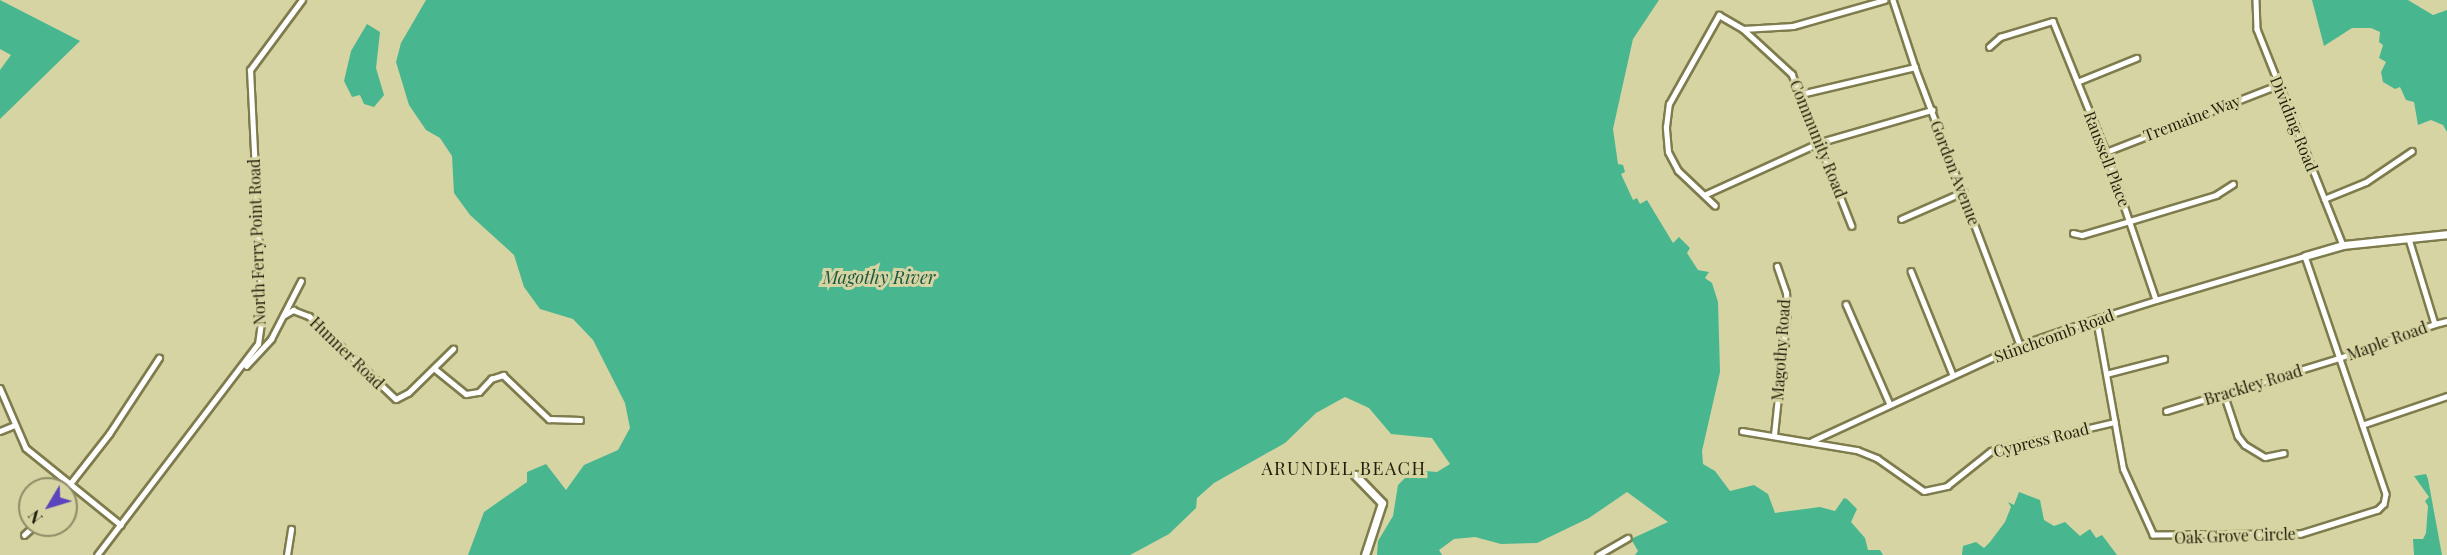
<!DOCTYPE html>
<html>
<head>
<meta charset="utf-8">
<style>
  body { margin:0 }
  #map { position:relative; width:2447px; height:555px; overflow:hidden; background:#d6d4a2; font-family:"Playfair Display",serif }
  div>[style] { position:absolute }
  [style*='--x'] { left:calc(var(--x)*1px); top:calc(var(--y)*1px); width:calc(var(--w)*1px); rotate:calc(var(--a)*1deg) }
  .water>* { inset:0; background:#48b78f }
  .roads { filter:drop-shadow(2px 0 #7e7c4d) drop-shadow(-2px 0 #7e7c4d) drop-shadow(0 2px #7e7c4d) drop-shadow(0 -2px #7e7c4d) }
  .street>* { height:4.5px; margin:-2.25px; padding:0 2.25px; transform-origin:2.25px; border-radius:2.25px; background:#fff }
  .secondary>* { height:7px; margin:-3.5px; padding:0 3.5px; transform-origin:3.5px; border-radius:3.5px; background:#fff }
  span { translate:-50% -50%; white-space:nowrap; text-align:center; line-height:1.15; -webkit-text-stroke:6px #d6d4a2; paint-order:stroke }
  .street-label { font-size:16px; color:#21200c }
  .water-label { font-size:18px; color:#1b5741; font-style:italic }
  .neighbourhood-label { font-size:18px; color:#21200c; letter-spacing:1.5px }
  .north { position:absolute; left:18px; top:477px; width:60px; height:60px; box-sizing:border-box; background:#d6d4a2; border:2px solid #8e8c66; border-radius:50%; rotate:232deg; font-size:16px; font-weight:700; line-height:24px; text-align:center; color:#21200c }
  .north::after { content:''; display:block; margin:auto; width:21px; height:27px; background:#5b45bd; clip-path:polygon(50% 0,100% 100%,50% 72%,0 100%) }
</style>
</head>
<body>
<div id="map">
  <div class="water">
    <i style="clip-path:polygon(0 0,80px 41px,0 119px,0 70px,11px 55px,0 49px)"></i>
    <i style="clip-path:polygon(426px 0,1659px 0,1633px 39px,1613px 129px,1618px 164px,1623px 165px,1625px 172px,1621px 174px,1633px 200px,1637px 198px,1640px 204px,1647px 200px,1673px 243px,1679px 237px,1690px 248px,1687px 253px,1698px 270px,1709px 272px,1705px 278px,1712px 283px,1718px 302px,1720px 372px,1702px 451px,1703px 464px,1715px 471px,1730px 491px,1754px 485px,1768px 494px,1775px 513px,1820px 507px,1835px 511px,1844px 498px,1847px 499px,1857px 509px,1851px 522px,1865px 538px,1868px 550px,1880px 550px,1883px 555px,1635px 555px,1638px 551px,1631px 539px,1668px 522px,1627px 492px,1589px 518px,1537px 543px,1501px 544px,1475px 537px,1454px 539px,1439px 550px,1442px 555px,1377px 555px,1378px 541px,1393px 516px,1398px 485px,1413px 470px,1437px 472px,1450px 464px,1432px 438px,1391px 434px,1369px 408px,1345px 397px,1316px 413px,1285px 443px,1214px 483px,1197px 498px,1196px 508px,1169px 534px,1130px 555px,468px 555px,484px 512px,527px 482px,527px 472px,546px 464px,566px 490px,584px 465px,618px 450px,630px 428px,625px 403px,593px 340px,573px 319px,540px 309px,524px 287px,514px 255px,470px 215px,454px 193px,452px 156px,440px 138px,426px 130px,409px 105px,396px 62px,401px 43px)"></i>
    <i style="clip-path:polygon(2312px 0,2408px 0,2433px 15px,2447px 10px,2447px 132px,2443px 125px,2431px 120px,2418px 125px,2414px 102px,2406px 100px,2400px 87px,2395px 89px,2383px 82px,2381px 72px,2386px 62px,2379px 58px,2383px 45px,2379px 42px,2380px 32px,2371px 28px,2352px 28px,2324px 46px)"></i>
    <i style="clip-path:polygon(367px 24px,380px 32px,376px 68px,384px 95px,374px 107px,364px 104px,360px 95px,352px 97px,344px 81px,351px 51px)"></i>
    <i style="clip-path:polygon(2426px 474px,2428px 479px,2442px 555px,2414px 555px,2413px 539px,2423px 539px,2426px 533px,2428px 506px,2425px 501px,2429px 497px,2414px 476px)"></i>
    <i style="clip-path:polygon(2019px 492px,2040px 500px,2044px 520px,2054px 526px,2065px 522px,2080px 536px,2090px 529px,2096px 538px,2102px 535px,2117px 555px,1962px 555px,1963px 546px,1976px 542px,1984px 548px,1990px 542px,2005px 522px,2011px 507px,2008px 502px,2014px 505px)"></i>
  </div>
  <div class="roads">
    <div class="street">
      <i style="--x:1893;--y:0;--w:71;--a:71.8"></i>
      <i style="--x:1915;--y:67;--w:297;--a:69.3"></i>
      <i style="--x:2256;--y:0;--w:29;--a:88"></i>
      <i style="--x:2257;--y:29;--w:232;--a:68.3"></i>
      <i style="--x:1743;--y:29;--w:50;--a:-3.4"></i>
      <i style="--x:1793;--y:26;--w:95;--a:-15.9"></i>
      <i style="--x:1989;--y:47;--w:15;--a:-42"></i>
      <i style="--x:2000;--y:37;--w:55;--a:-16.8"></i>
      <i style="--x:2053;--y:21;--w:141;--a:68"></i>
      <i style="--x:2106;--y:152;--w:156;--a:71.3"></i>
      <i style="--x:2077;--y:82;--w:64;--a:-22.1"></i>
      <i style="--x:1801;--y:94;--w:117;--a:-13.3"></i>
      <i style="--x:2106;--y:152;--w:185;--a:-21.3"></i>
      <i style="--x:1704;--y:195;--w:128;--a:-24.4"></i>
      <i style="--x:1821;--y:142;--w:116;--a:-16.1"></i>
      <i style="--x:2324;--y:199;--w:45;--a:-22"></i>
      <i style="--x:2366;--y:182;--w:55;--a:-34"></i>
      <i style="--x:1715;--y:206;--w:51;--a:-136.6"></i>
      <i style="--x:1678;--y:171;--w:21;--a:-118"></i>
      <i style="--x:1668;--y:152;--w:25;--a:-95"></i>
      <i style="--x:1666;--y:127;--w:23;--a:-83"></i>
      <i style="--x:1669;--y:104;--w:102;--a:-60.7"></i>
      <i style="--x:1719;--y:15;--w:28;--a:30"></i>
      <i style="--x:1743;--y:29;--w:67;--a:42.6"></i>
      <i style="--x:1792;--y:74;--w:163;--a:68.5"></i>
      <i style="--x:1901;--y:219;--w:68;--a:-23.5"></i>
      <i style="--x:2073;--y:233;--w:9;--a:13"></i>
      <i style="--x:2082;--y:235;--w:50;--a:-16.3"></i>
      <i style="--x:2130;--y:221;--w:90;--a:-16.8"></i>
      <i style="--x:2216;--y:195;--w:20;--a:-33"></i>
      <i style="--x:2409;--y:239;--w:89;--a:73"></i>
      <i style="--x:2435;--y:324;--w:12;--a:-14"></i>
      <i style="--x:1911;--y:271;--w:112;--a:68"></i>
      <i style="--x:1846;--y:304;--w:109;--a:66.3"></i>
      <i style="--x:283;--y:316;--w:12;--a:-31"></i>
      <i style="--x:293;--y:310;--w:17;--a:21"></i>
      <i style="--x:309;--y:316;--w:120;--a:43.7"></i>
      <i style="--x:396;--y:399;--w:13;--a:-27"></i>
      <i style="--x:408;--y:393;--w:63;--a:-44.4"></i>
      <i style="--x:246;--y:366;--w:37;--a:-47"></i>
      <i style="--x:271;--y:339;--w:65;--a:-62.7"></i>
      <i style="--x:434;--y:368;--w:41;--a:39.1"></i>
      <i style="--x:466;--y:394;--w:13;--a:-9"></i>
      <i style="--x:479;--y:392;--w:18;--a:-47"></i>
      <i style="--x:491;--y:379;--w:13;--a:-18"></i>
      <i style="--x:503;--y:375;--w:64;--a:43.7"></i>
      <i style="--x:549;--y:419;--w:31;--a:2"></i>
      <i style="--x:2106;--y:374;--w:60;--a:-14.5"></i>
      <i style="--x:0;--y:388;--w:65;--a:66.6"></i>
      <i style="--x:26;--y:448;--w:122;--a:39"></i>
      <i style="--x:2224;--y:394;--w:44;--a:71.6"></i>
      <i style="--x:2238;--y:436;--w:11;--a:52"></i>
      <i style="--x:2245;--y:445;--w:23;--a:31"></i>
      <i style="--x:2265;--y:457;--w:19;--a:-12"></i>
      <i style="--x:2166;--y:411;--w:181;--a:-17"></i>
      <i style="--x:2339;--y:358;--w:102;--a:-19.5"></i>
      <i style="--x:2362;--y:425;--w:90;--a:-18.8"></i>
      <i style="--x:0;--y:431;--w:16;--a:-22"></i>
      <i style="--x:1742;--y:431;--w:117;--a:9.4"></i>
      <i style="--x:1857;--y:450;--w:22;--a:22"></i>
      <i style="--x:1877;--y:458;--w:57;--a:35.1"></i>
      <i style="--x:1924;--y:491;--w:24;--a:-12"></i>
      <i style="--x:1947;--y:486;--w:56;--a:-38.5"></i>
      <i style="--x:1991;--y:451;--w:127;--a:-13.2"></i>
      <i style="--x:1774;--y:435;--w:125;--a:-84"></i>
      <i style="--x:1787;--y:311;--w:18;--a:-93"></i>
      <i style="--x:1786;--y:293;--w:28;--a:-109"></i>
      <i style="--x:1812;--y:441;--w:229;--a:-24.8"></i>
      <i style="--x:2020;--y:345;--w:80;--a:-18.9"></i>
      <i style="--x:2096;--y:319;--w:63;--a:-17.6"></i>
      <i style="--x:2156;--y:300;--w:155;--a:-16.5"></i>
      <i style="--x:2305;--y:256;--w:251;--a:71.2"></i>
      <i style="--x:2386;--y:494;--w:10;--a:101"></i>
      <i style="--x:2384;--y:504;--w:8;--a:135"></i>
      <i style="--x:2378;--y:510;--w:81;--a:162.7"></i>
      <i style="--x:2301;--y:534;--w:148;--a:179.6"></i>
      <i style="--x:2153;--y:535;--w:72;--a:-114.4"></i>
      <i style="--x:2123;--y:469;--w:152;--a:-100.2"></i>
      <i style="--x:66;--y:489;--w:70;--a:-52"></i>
      <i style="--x:109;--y:434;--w:91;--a:-56.7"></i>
      <i style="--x:24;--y:535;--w:15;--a:-42"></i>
      <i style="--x:97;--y:555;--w:265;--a:-52.7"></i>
      <i style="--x:258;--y:344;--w:29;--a:-82"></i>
      <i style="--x:262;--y:315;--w:245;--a:-92.8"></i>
      <i style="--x:250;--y:70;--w:87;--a:-53.4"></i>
      <i style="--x:287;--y:555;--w:26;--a:-81"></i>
      <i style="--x:1598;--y:555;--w:34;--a:-30"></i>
    </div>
    <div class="secondary">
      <i style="--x:2305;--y:256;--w:40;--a:-16"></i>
      <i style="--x:2343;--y:245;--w:105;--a:-6"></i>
      <i style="--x:1355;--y:475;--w:39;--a:46"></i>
      <i style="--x:1382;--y:503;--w:55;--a:108.1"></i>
    </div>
  </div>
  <div class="street-label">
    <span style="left:2192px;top:118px;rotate:-21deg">Tremaine Way</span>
    <span style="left:2294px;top:124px;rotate:68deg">Dividing Road</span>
    <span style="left:1818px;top:139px;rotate:68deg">Community Road</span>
    <span style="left:2107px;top:159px;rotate:69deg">Raussell Place</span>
    <span style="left:1955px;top:173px;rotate:69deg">Gordon Avenue</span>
    <span style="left:257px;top:242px;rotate:-92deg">North Ferry Point Road</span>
    <span style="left:2054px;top:336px;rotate:-20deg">Stinchcomb Road</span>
    <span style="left:2387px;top:341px;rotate:-20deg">Maple Road</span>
    <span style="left:1781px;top:350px;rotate:-86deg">Magothy Road</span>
    <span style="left:347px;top:353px;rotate:44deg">Hunner Road</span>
    <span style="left:2253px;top:385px;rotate:-17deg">Brackley Road</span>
    <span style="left:2041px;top:440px;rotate:-14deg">Cypress Road</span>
    <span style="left:2235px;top:536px;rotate:-2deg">Oak Grove Circle</span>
  </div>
  <div class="water-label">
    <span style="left:879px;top:277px">Magothy River</span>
  </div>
  <div class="neighbourhood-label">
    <span style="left:1344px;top:468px">ARUNDEL BEACH</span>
  </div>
  <div class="north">N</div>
</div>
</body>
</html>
